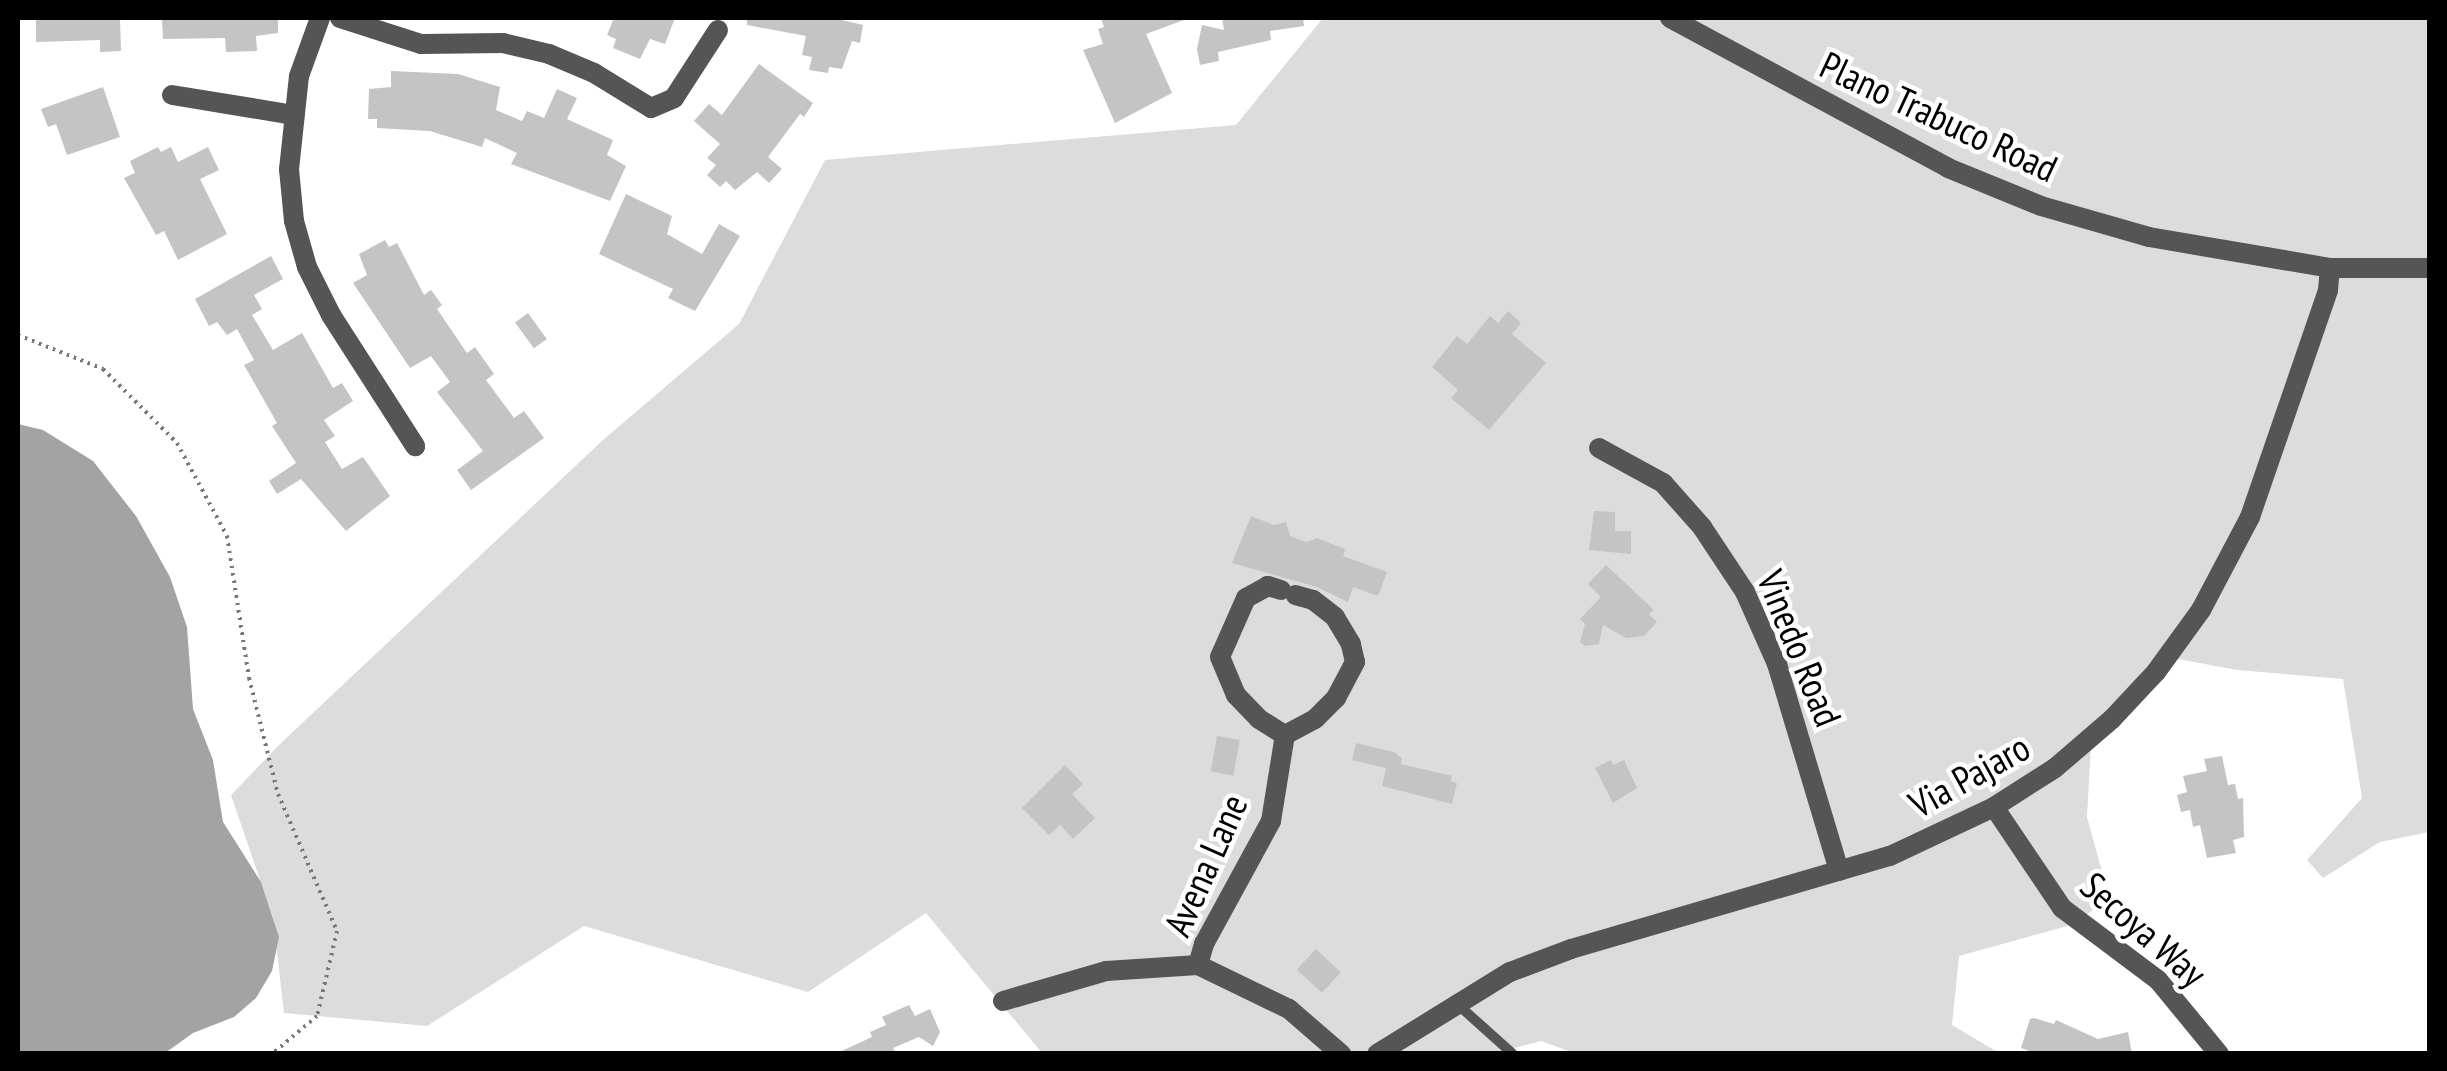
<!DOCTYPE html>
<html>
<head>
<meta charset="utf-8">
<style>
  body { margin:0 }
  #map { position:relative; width:2447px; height:1071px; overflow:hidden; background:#fff; font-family:"PT Sans Narrow",sans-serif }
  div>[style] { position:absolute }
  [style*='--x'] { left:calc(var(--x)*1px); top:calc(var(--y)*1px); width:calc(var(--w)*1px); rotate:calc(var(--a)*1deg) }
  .green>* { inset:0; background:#dcdcdc }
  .water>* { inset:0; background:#a3a3a3 }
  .building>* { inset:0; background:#c4c4c4; transform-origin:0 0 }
  .path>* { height:4px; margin-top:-2px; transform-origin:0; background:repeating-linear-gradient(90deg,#777 0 2.5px,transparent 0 7.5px) }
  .service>* { height:10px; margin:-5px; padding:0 5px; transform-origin:5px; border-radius:5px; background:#555 }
  .minor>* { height:20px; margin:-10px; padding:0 10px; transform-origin:10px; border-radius:10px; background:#555 }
  .tertiary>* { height:20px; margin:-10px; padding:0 10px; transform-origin:10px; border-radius:10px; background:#555 }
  span { translate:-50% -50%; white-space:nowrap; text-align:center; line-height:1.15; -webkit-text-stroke:9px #fff; paint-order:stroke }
  .street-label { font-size:38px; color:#000 }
  .frame { position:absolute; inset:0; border:20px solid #000; pointer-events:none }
</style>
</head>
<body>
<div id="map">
  <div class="green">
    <i style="clip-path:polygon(1323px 18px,2429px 18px,2429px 832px,2380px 842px,2323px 878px,2307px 860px,2362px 798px,2343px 679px,2237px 670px,2162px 656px,2091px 744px,2087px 817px,2109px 897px,2075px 924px,1959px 956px,1952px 1025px,1999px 1053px,1577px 1054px,1541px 1041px,1491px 1054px,1042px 1053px,926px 913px,808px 992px,584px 926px,427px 1026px,284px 1013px,273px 918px,231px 795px,280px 744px,603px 440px,739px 324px,825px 160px,1236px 125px)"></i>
  </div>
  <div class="water">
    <i style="clip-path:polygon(18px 424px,43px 430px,93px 461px,136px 516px,170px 577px,187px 627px,193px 709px,213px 760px,223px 822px,261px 882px,279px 937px,272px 971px,256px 998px,234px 1017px,193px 1033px,165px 1053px,18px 1053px)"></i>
  </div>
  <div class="building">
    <i style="clip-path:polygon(36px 18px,120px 18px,121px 51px,100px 52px,100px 40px,36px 42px)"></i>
    <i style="clip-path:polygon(162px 18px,278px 18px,278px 33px,256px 36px,257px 51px,226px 52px,225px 38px,163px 39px)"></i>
    <i style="clip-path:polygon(614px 18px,675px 18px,665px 44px,650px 39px,640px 59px,613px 48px,616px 39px,607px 35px)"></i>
    <i style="clip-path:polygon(747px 18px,833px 18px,863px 25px,860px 43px,852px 41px,842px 69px,829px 67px,828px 73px,809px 70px,812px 57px,802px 55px,806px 36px,747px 25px)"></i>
    <i style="clip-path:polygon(1101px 18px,1184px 20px,1146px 34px,1172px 93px,1115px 123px,1083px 50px,1103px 44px,1098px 29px,1104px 27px)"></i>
    <i style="clip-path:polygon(1222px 18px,1303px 18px,1304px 26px,1270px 31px,1271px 40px,1218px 52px,1219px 61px,1200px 65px,1197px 49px,1202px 25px,1224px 30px)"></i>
    <i style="clip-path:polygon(759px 64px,813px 103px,804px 117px,800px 114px,768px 157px,782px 169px,769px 183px,757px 172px,735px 190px,726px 181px,720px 187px,707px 175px,716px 165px,707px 158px,720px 144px,694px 121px,709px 104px,722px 115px)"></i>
    <i style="clip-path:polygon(391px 71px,458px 74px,500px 87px,496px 110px,522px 121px,527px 111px,544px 118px,557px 89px,577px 98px,567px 119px,613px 140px,607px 155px,626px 166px,610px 201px,511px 164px,517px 153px,485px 138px,482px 147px,430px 131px,377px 128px,377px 119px,368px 119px,369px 89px,391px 87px)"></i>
    <i style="clip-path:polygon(103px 87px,120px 137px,67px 155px,56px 124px,48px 127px,41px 109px)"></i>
    <i style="clip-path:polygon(158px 147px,161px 152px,171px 147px,178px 162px,208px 147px,219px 170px,200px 179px,227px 234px,178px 260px,164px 231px,156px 235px,124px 178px,135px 173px,130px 161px)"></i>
    <i style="clip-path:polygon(626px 194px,672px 216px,667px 234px,702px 254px,719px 224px,740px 236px,695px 311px,668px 298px,673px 289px,599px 254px)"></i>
    <i style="clip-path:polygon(385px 240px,389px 247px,397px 243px,424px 295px,431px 290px,442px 305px,437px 309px,467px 353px,475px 347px,494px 374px,486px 380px,514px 418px,524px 411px,544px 438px,471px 490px,457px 470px,483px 451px,437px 392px,450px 382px,431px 356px,410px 368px,353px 283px,367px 275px,359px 254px)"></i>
    <i style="clip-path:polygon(271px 256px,283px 279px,254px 295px,262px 309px,252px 315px,273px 350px,302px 333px,333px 388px,342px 383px,353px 401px,324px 420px,335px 436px,325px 442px,342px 469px,363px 457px,390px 496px,346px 531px,301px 479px,277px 494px,269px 481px,296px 463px,272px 426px,277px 423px,244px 365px,254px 360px,237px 329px,227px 335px,217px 322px,209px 326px,195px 299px)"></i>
    <i style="clip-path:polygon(1508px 311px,1521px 323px,1512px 334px,1546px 363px,1489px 430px,1451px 398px,1458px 390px,1432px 367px,1457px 336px,1467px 344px,1490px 316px,1498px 323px)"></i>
    <i style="left:528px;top:313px;width:32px;height:16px;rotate:54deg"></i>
    <i style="clip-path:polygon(1594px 511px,1615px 512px,1615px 531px,1631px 531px,1631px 554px,1589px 550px)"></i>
    <i style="clip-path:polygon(1251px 516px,1274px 525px,1286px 522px,1290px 536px,1306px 542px,1317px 538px,1345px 549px,1343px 556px,1387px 572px,1378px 596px,1353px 587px,1348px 602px,1317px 587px,1232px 563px)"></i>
    <i style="clip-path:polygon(1606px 565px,1654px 610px,1649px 614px,1657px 622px,1644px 636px,1626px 638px,1603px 625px,1599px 644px,1585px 646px,1580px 642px,1585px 624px,1580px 619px,1601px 597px,1588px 584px)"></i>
    <i style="left:1217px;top:736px;width:23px;height:36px;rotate:10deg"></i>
    <i style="clip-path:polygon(1356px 743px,1394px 752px,1402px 758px,1401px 764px,1452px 776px,1451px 781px,1457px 783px,1452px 804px,1382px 786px,1386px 768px,1352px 760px)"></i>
    <i style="clip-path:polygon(2222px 756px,2228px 785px,2235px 784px,2238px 799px,2243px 798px,2244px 837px,2233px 840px,2236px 853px,2207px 858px,2200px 825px,2193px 827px,2190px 810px,2181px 812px,2177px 795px,2187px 792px,2183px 776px,2207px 771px,2204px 759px)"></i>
    <i style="clip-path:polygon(1611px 760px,1613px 765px,1624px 760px,1637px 788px,1613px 803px,1595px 768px)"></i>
    <i style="clip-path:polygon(1065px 765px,1083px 784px,1072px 794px,1095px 818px,1073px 839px,1060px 825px,1049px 835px,1022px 808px)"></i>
    <i style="left:1316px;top:949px;width:34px;height:28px;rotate:43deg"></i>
    <i style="clip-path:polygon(909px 1005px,915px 1016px,930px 1009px,940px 1032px,933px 1046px,919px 1037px,893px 1048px,896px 1054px,835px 1054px,872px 1037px,870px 1032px,886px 1025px,882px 1017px)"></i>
    <i style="clip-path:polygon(2034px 1018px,2054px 1024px,2056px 1020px,2098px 1039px,2128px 1032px,2132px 1054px,2038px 1054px,2021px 1048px,2030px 1019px)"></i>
  </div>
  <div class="path">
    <i style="--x:18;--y:335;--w:92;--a:21.8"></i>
    <i style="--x:103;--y:369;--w:105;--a:45"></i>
    <i style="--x:177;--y:443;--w:106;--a:61.7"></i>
    <i style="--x:227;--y:536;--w:144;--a:81.2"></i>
    <i style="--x:249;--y:678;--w:120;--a:76"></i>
    <i style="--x:278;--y:794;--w:149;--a:66.7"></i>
    <i style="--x:337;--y:931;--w:87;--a:103.2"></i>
    <i style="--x:317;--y:1016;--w:59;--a:139.8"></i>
  </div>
  <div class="service">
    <i style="--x:1456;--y:1003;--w:76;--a:41.8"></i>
  </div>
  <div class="minor">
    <i style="--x:320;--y:18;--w:62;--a:109.9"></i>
    <i style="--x:299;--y:76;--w:94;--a:96.1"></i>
    <i style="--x:289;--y:169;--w:52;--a:84.5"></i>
    <i style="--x:294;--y:221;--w:48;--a:74.2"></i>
    <i style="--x:307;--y:267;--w:54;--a:63.4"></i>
    <i style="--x:331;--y:315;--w:156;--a:57.3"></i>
    <i style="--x:340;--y:18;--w:85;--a:17.8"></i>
    <i style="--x:421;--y:44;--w:82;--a:-0.7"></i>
    <i style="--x:503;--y:43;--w:47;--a:13.4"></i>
    <i style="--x:549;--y:54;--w:49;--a:22.9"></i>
    <i style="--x:594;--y:73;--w:67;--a:31.6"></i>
    <i style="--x:651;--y:108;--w:25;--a:-23"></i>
    <i style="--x:674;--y:98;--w:81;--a:-57.1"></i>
    <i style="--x:172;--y:95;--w:124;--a:9.3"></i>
    <i style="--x:1599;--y:448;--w:73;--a:28.7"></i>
    <i style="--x:1663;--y:483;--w:59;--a:48.4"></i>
    <i style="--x:1702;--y:527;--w:78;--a:56.5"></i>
    <i style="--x:1745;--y:592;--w:79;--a:66"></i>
    <i style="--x:1777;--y:664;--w:216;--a:73.3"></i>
    <i style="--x:1281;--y:590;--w:14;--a:-163"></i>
    <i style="--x:1268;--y:586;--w:25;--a:151"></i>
    <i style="--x:1246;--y:598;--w:64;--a:113.8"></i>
    <i style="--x:1220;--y:657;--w:41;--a:67.2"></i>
    <i style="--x:1236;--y:695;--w:33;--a:46"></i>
    <i style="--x:1259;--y:719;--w:31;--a:32"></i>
    <i style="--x:1285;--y:735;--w:34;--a:-28"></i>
    <i style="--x:1315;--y:719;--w:30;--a:-45"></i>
    <i style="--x:1336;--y:698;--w:41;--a:-62.2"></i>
    <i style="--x:1355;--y:662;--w:18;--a:-103"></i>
    <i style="--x:1351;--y:644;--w:31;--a:-121"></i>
    <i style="--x:1335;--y:617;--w:28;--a:-142"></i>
    <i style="--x:1313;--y:600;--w:18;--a:-164"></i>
    <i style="--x:1994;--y:807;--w:122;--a:56"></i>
    <i style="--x:2062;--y:908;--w:120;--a:36.9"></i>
    <i style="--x:2158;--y:980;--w:96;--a:50.5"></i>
    <i style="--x:1198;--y:965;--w:22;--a:-74"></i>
    <i style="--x:1204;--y:944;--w:140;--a:-61.4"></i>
    <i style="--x:1271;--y:821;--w:87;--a:-80.8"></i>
    <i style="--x:1003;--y:1001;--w:107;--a:-16.2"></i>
    <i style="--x:1106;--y:971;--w:92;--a:-3.7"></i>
    <i style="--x:1198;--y:965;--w:101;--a:25.8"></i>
    <i style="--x:1289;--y:1009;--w:69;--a:40.9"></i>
    <i style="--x:1377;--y:1054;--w:156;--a:-31.7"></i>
    <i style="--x:1510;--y:972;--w:65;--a:-20.7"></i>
    <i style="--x:1571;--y:949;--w:332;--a:-16.3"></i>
    <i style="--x:1890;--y:856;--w:115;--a:-25.2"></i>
    <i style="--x:1994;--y:807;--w:72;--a:-32.6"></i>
    <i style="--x:2055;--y:768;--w:75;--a:-40.7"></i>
    <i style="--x:2112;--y:719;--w:64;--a:-46.9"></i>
    <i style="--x:2156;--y:672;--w:77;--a:-54"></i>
    <i style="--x:2201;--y:610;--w:105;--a:-62.2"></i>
    <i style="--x:2250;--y:517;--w:240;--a:-71"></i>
    <i style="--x:2328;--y:290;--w:22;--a:-85"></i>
  </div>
  <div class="tertiary">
    <i style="--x:1670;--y:18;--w:316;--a:28.3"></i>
    <i style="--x:1948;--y:168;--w:100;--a:22.2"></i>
    <i style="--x:2041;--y:206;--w:112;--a:16"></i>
    <i style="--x:2149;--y:237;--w:184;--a:9.7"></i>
    <i style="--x:2330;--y:268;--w:100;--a:0"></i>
  </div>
  <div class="street-label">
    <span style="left:1939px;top:116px;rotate:25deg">Plano Trabuco Road</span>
    <span style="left:1800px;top:648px;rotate:68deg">Vinedo Road</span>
    <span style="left:1969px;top:775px;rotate:-29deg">Via Pajaro</span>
    <span style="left:1205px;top:865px;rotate:-66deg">Avena Lane</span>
    <span style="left:2144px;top:929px;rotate:41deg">Secoya Way</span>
  </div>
  <div class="frame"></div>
</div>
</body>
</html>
